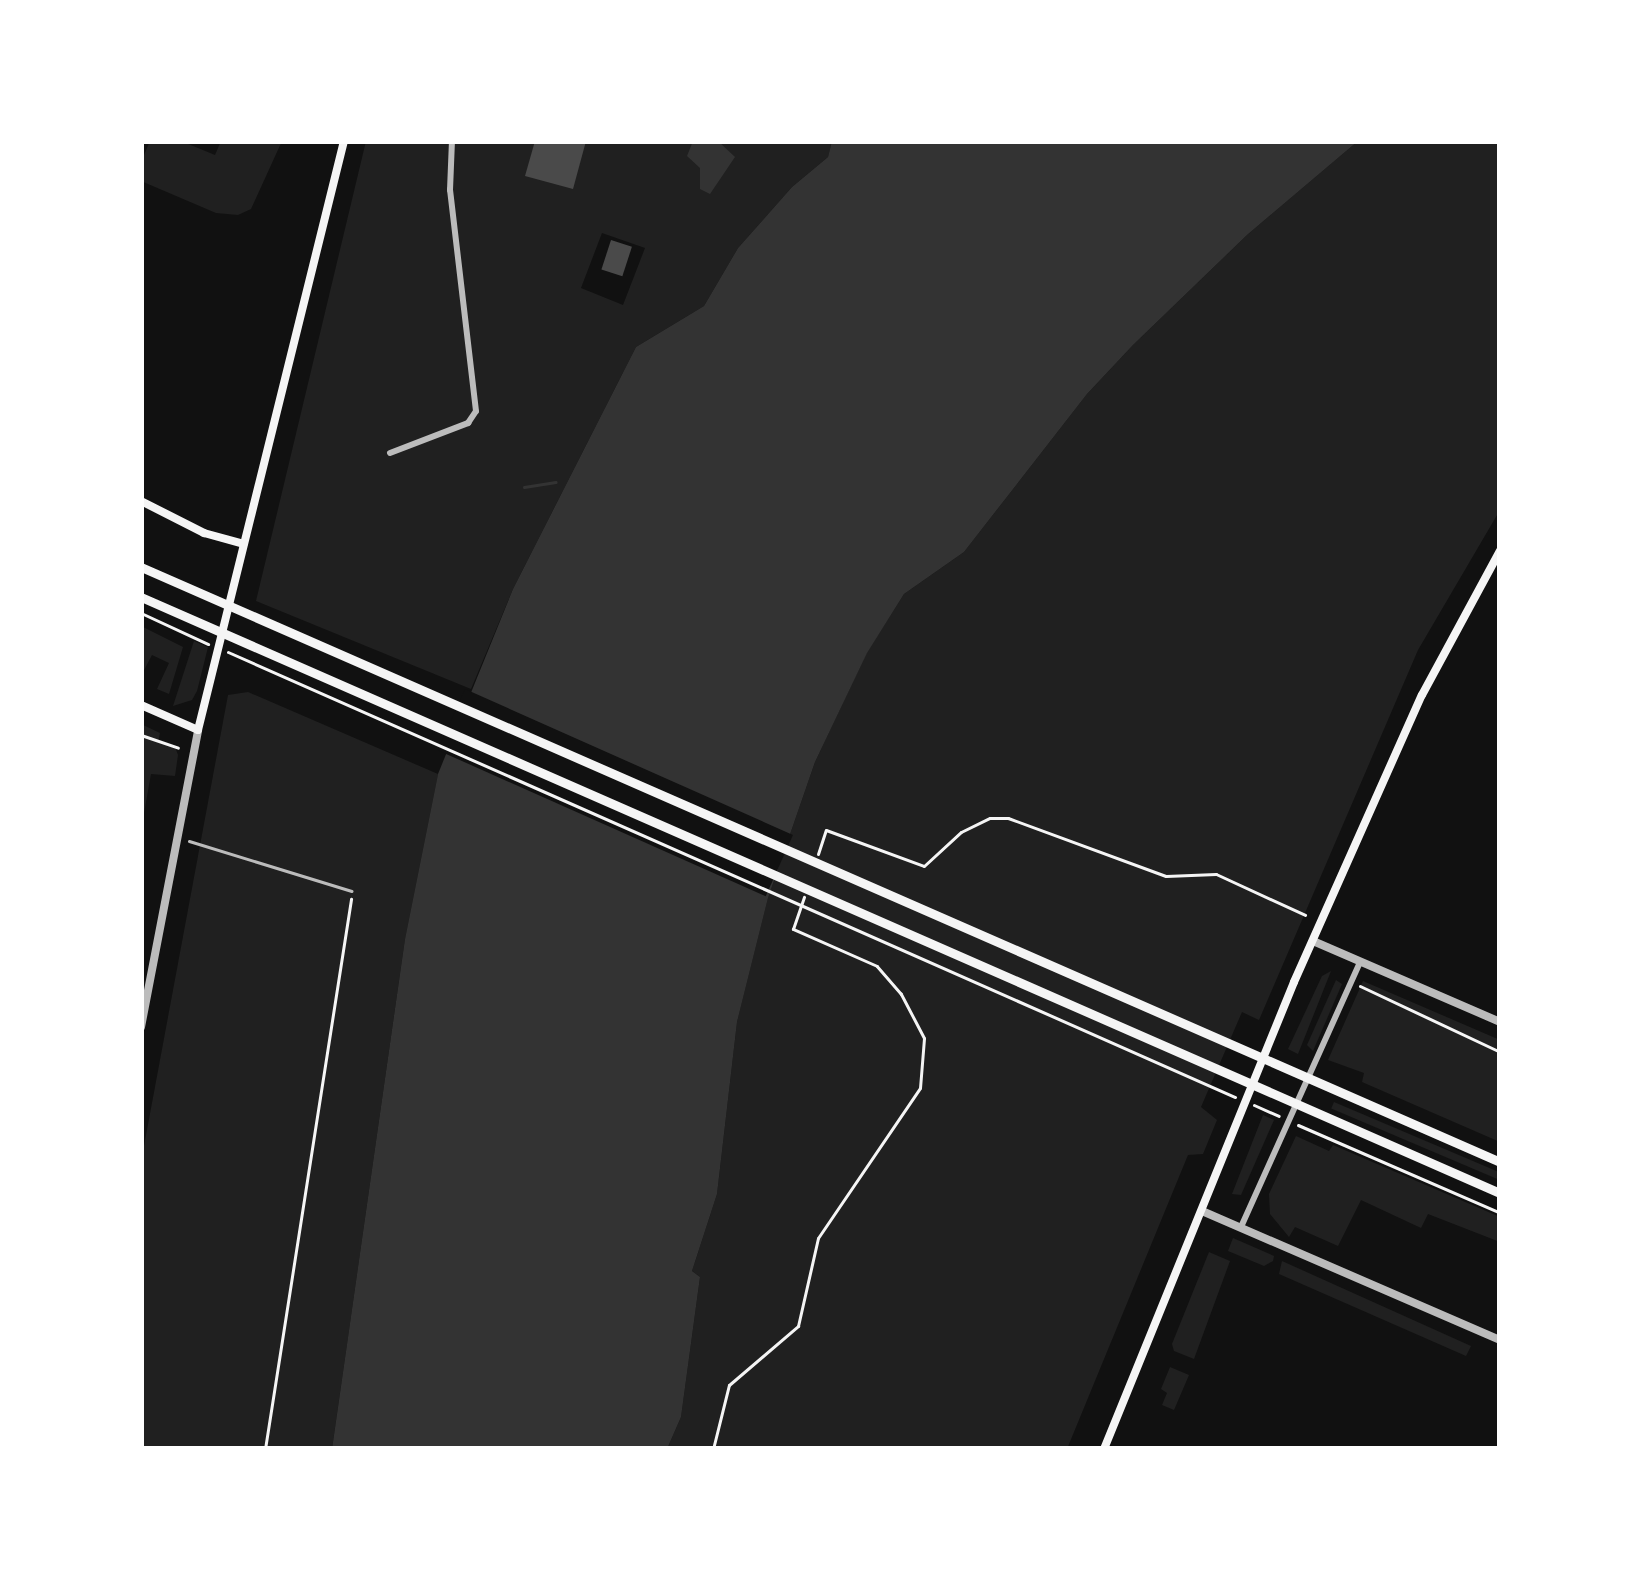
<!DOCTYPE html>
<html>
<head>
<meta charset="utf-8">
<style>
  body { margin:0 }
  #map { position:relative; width:1641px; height:1590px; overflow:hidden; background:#111; font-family:"PT Sans",sans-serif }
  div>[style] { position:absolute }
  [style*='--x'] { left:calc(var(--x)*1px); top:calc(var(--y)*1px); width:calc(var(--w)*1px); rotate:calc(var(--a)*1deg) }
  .green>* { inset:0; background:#202020; transform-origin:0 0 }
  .water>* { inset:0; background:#333 }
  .pier>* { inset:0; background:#111; transform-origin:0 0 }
  .stream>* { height:3px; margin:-1.5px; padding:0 1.5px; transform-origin:1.5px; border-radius:1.5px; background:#333 }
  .building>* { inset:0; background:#4a4a4a; transform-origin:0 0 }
  .path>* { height:3px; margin:-1.5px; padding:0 1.5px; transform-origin:1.5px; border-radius:1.5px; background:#f5f5f5 }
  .service>* { height:3px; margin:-1.5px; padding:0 1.5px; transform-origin:1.5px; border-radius:1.5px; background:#bcbcbc }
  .minor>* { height:6px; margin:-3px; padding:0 3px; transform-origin:3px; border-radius:3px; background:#bcbcbc }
  .tertiary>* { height:8px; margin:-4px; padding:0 4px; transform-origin:4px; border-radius:4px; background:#bcbcbc }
  .secondary>* { height:8px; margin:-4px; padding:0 4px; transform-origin:4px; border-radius:4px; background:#f5f5f5 }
  .primary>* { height:9px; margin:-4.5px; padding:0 4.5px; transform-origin:4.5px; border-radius:4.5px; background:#f5f5f5 }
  span { translate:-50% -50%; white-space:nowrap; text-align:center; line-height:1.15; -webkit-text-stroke:9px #fff; paint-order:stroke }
  .frame { position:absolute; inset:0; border:144px solid #fff; pointer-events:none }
</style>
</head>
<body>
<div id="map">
  <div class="green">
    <i style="clip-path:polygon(150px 141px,181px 141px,215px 155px,221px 141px,282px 141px,251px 209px,238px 215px,216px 213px,141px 181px,141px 162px)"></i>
    <i style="clip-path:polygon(evenodd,366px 141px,832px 141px,828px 157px,792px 187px,738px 248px,704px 306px,636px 347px,513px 589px,471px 689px,256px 601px,366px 141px,602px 233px,645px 248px,623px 305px,581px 288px,602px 233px)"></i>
    <i style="clip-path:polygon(1358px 141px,1500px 141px,1500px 510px,1418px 650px,1259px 1020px,1242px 1012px,1201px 1107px,1217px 1120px,1203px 1154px,1188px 1155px,1067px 1449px,667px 1449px,681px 1417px,700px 1277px,692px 1271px,717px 1194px,737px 1022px,768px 898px,815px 762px,867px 652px,904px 594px,964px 552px,1087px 394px,1133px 345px,1247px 235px)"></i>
    <i style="clip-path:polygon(141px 626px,183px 647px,169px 694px,157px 689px,169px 663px,152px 655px,141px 676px)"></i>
    <i style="clip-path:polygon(194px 641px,208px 647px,197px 691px,192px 700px,173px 706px)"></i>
    <i style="clip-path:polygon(248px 692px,438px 774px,405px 939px,332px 1449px,141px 1449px,141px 1162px,228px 695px)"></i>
    <i style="clip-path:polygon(141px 724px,160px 733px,158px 742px,175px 747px,178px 755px,175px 776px,151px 774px,141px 830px)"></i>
    <i style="clip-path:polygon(1331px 971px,1298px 1054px,1288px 1049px,1322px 976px)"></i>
    <i style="clip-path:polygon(1336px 980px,1342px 984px,1313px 1051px,1307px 1045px)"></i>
    <i style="clip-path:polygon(1363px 981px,1500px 1040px,1500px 1142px,1362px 1082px,1364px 1073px,1328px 1060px)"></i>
    <i style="left:1334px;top:1102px;width:181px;height:7px;rotate:23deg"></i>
    <i style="clip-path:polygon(1263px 1115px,1274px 1120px,1241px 1195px,1232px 1194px)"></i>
    <i style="clip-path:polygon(1296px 1136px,1329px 1151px,1333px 1145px,1500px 1217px,1500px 1242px,1428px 1214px,1421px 1228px,1361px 1200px,1338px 1246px,1295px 1227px,1289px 1237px,1270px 1214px,1269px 1194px)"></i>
    <i style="clip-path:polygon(1233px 1238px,1274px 1256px,1273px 1261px,1264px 1266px,1228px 1251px)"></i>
    <i style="clip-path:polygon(1209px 1252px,1230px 1261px,1194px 1359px,1174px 1351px,1172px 1344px)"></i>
    <i style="clip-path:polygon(1282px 1261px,1471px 1346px,1466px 1356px,1279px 1274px)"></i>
    <i style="clip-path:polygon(1170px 1367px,1189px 1375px,1174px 1410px,1162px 1405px,1167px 1393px,1161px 1389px)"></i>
  </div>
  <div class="water">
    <i style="clip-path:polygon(693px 141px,718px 141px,735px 157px,710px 194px,700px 189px,700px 168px,687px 156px)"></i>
    <i style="clip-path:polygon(832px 141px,1358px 141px,1247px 235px,1133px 345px,1087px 394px,964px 552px,904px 594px,867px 653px,815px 762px,768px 898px,737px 1022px,717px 1194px,692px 1271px,700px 1277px,681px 1417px,667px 1449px,332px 1449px,405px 939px,438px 774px,513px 589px,636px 347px,704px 306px,738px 248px,792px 187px,828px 157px)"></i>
  </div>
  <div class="pier">
    <i style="left:465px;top:689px;width:359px;height:67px;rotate:24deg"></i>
  </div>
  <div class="stream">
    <i style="--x:524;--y:487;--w:32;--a:-9"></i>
  </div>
  <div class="building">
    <i style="clip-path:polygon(535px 141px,586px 141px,573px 189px,525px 176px)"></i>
    <i style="left:611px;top:240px;width:22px;height:31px;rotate:18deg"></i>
  </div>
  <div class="path">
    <i style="--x:141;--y:613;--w:74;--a:24.8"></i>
    <i style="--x:228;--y:652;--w:1101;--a:23.84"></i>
    <i style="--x:141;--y:735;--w:39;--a:19"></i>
    <i style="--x:818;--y:854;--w:25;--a:-72"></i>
    <i style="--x:826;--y:830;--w:104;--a:20.2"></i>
    <i style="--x:924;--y:866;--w:50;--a:-42.6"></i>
    <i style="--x:961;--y:832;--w:32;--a:-26"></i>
    <i style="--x:990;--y:818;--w:18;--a:0"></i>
    <i style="--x:1008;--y:818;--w:168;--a:20.2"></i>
    <i style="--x:1166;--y:876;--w:50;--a:-2.3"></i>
    <i style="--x:1216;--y:874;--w:98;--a:24.7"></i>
    <i style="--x:1360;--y:986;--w:155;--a:25.2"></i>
    <i style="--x:1254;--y:1105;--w:27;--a:24"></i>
    <i style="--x:1298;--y:1125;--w:220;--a:23.5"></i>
    <i style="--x:265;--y:1449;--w:557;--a:-81.11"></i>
    <i style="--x:713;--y:1449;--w:66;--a:-76"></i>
    <i style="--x:729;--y:1385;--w:91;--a:-40.5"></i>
    <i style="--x:798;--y:1326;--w:90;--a:-77.2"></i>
    <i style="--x:818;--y:1238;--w:181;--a:-55.8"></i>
    <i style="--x:920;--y:1088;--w:50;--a:-85.4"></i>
    <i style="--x:924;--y:1038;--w:50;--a:-117.6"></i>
    <i style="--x:901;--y:994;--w:37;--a:-131"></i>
    <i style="--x:877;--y:966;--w:92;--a:-156.2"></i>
    <i style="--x:793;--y:929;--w:34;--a:-71"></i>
  </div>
  <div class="service">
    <i style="--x:189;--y:841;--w:170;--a:17.1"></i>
  </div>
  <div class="minor">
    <i style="--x:390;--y:453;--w:84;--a:-21"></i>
    <i style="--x:468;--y:423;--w:14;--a:-56"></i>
    <i style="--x:476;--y:411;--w:223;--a:-96.7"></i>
    <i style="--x:450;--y:190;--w:49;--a:-87.7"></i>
    <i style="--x:1241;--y:1227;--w:290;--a:-65.8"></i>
  </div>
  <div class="tertiary">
    <i style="--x:1313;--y:941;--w:204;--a:23.4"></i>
    <i style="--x:141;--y:1027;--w:302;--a:-79.1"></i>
    <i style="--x:1202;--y:1211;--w:325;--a:23.4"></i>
  </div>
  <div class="secondary">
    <i style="--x:141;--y:501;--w:71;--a:26.9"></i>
    <i style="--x:204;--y:533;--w:41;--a:15.4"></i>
    <i style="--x:141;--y:705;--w:62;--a:23.7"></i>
    <i style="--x:198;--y:730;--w:607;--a:-76.08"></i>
    <i style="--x:1104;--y:1449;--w:504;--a:-67.86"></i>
    <i style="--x:1294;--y:982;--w:314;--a:-66"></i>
    <i style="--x:1422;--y:695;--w:164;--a:-61.6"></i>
  </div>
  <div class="primary">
    <i style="--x:141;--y:567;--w:1484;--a:23.64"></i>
    <i style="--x:141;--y:597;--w:1484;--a:23.68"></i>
  </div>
  <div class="frame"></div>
</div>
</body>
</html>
